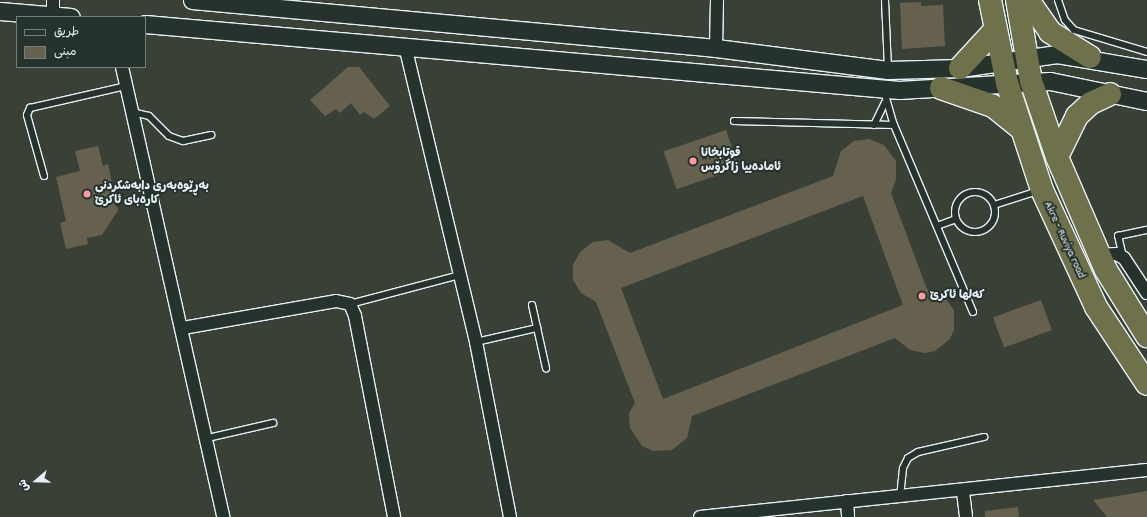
<!DOCTYPE html>
<html>
<head>
<meta charset="utf-8">
<style>
  body { margin:0 }
  #map { position:relative; width:1147px; height:517px; overflow:hidden; background:#394137; font-family:Dekko,"Playpen Sans Arabic",sans-serif }
  div>[style] { position:absolute }
  [style*='--x'] { left:calc(var(--x)*1px); top:calc(var(--y)*1px); width:calc(var(--w)*1px); rotate:calc(var(--a)*1deg) }
  .building>* { inset:0; background:#66614f; transform-origin:0 0 }
  .roads { filter:drop-shadow(1px 0 #e8f1f8) drop-shadow(-1px 0 #e8f1f8) drop-shadow(0 1px #e8f1f8) drop-shadow(0 -1px #e8f1f8) }
  .lane>* { height:6px; margin:-3px; padding:0 3px; transform-origin:3px; border-radius:3px; background:#26332d }
  .lane>.ring { margin:-3px; padding:0; box-sizing:content-box; background:none; border:6px solid #26332d; border-radius:50% }
  .street>* { height:12px; margin:-6px; padding:0 6px; transform-origin:6px; border-radius:6px; background:#26332d }
  .secondary>* { height:17px; margin:-8.5px; padding:0 8.5px; transform-origin:8.5px; border-radius:8.5px; background:#26332d }
  .highway>* { height:22px; margin:-11px; padding:0 11px; transform-origin:11px; border-radius:11px; background:#6f714a }
  .dots>* { width:11px; height:11px; translate:-50% -50%; box-sizing:border-box; border:2px solid #26332d; border-radius:50% }
  span { translate:-50% -50%; white-space:nowrap; text-align:center; line-height:1.15; -webkit-text-stroke:4px #26332d; paint-order:stroke }
  .poi-label { font-size:12px; color:#e8f1f8; font-weight:700 }
  .left { translate:0 -50%; text-align:left }
  .street-label { font-size:12px; color:#e8f1f8 }
  .legend { position:absolute; left:16px; top:16px; width:130px; height:52px; box-sizing:border-box; background:#26332d; border:1px solid #747f7e; margin:0; padding:5px 7px; list-style:none; font-size:12px; color:#e8f1f8 }
  .legend li { display:flex; align-items:center; gap:8px; height:20px }
  .legend b { width:20px; border:1px solid #747f7e }
  .north { position:absolute; left:16px; top:461px; width:40px; height:40px; -webkit-text-stroke:3px #26332d; paint-order:stroke; rotate:250deg; font-size:11px; font-weight:700; line-height:16px; text-align:center; color:#e8f1f8 }
  .north::after { content:''; display:block; margin:auto; width:14px; height:18px; background:#e8f1f8; clip-path:polygon(50% 0,100% 100%,50% 72%,0 100%) }
</style>
</head>
<body>
<div id="map">
  <div class="building">
    <i style="clip-path:polygon(921px 2px,921px 6px,943px 5px,945px 46px,902px 49px,900px 3px)"></i>
    <i style="clip-path:polygon(348px 67px,359px 67px,390px 106px,374px 119px,364px 112px,360px 115px,351px 103px,340px 113px,336px 109px,325px 116px,310px 100px)"></i>
    <i style="left:726px;top:130px;width:40px;height:66px;rotate:71deg"></i>
    <i style="clip-path:polygon(evenodd,869px 139px,884px 145px,896px 161px,896px 180px,891px 193px,927px 289px,942px 294px,954px 310px,954px 330px,950px 339px,935px 351px,925px 353px,910px 350px,895px 338px,692px 416px,687px 438px,672px 450px,653px 451px,642px 446px,630px 428px,629px 413px,635px 403px,596px 302px,581px 293px,573px 280px,573px 265px,580px 252px,593px 242px,608px 240px,630px 253px,833px 176px,841px 151px,854px 141px,869px 139px,863px 196px,903px 305px,663px 399px,621px 288px,863px 196px)"></i>
    <i style="clip-path:polygon(98px 146px,103px 166px,108px 164px,118px 210px,102px 235px,87px 238px,88px 244px,66px 249px,60px 223px,66px 221px,56px 177px,80px 171px,75px 151px)"></i>
    <i style="left:1041px;top:300px;width:32px;height:51px;rotate:70deg"></i>
    <i style="clip-path:polygon(1147px 491px,1147px 517px,1107px 517px,1093px 500px)"></i>
    <i style="clip-path:polygon(1018px 507px,1019px 517px,985px 517px,985px 511px)"></i>
  </div>
  <div class="roads">
    <div class="lane">
      <i style="--x:885;--y:0;--w:68;--a:87.5"></i>
      <i style="--x:1058;--y:0;--w:21;--a:71"></i>
      <i style="--x:1065;--y:20;--w:13;--a:48"></i>
      <i style="--x:1074;--y:30;--w:76;--a:16.8"></i>
      <i style="--x:884;--y:91;--w:35;--a:74"></i>
      <i style="--x:894;--y:125;--w:203;--a:67.1"></i>
      <i style="--x:132;--y:112;--w:17;--a:13"></i>
      <i style="--x:149;--y:116;--w:28;--a:45"></i>
      <i style="--x:169;--y:136;--w:15;--a:20"></i>
      <i style="--x:183;--y:141;--w:29;--a:-12"></i>
      <i style="--x:734;--y:121;--w:160;--a:1.4"></i>
      <i style="--x:874;--y:125;--w:25;--a:-64"></i>
      <i style="--x:44;--y:176;--w:63;--a:-105.6"></i>
      <i style="--x:27;--y:115;--w:8;--a:-67"></i>
      <i style="--x:30;--y:108;--w:98;--a:-12.9"></i>
      <i class="ring" style="left:955px;top:192px;width:34px;height:34px"></i>
      <i style="--x:994;--y:205;--w:46;--a:-17.7"></i>
      <i style="--x:937;--y:226;--w:20;--a:-20"></i>
      <i style="--x:1123;--y:257;--w:22;--a:-103"></i>
      <i style="--x:1118;--y:236;--w:30;--a:-12"></i>
      <i style="--x:350;--y:304;--w:114;--a:-14.8"></i>
      <i style="--x:532;--y:305;--w:65;--a:77.5"></i>
      <i style="--x:476;--y:342;--w:63;--a:-12.9"></i>
      <i style="--x:208;--y:438;--w:67;--a:-13"></i>
      <i style="--x:900;--y:497;--w:29;--a:-84"></i>
      <i style="--x:903;--y:468;--w:11;--a:-63"></i>
      <i style="--x:908;--y:458;--w:12;--a:-31"></i>
      <i style="--x:918;--y:452;--w:68;--a:-12.8"></i>
    </div>
    <div class="street">
      <i style="--x:53;--y:15;--w:15;--a:-90"></i>
      <i style="--x:405;--y:46;--w:304;--a:76.5"></i>
      <i style="--x:476;--y:342;--w:178;--a:79"></i>
      <i style="--x:716;--y:48;--w:48;--a:-88.8"></i>
      <i style="--x:122;--y:67;--w:461;--a:77.3"></i>
      <i style="--x:1100;--y:255;--w:16;--a:-4"></i>
      <i style="--x:1116;--y:254;--w:9;--a:27"></i>
      <i style="--x:1124;--y:258;--w:42;--a:56.7"></i>
      <i style="--x:183;--y:328;--w:155;--a:-10"></i>
      <i style="--x:336;--y:301;--w:14;--a:12"></i>
      <i style="--x:350;--y:304;--w:13;--a:67"></i>
      <i style="--x:355;--y:316;--w:205;--a:79"></i>
      <i style="--x:963;--y:492;--w:25;--a:83"></i>
      <i style="--x:847;--y:501;--w:16;--a:86"></i>
      <i style="--x:700;--y:517;--w:449;--a:-6"></i>
    </div>
    <div class="secondary">
      <i style="--x:192;--y:0;--w:526;--a:5.23"></i>
      <i style="--x:716;--y:48;--w:173;--a:7.3"></i>
      <i style="--x:888;--y:70;--w:72;--a:-1.6"></i>
      <i style="--x:960;--y:68;--w:98;--a:-8.2"></i>
      <i style="--x:1057;--y:54;--w:91;--a:9.5"></i>
      <i style="--x:0;--y:11;--w:71;--a:4.8"></i>
      <i style="--x:145;--y:24;--w:757;--a:5"></i>
      <i style="--x:899;--y:90;--w:151;--a:-3.4"></i>
      <i style="--x:1050;--y:81;--w:99;--a:11.7"></i>
    </div>
    <div class="highway">
      <i style="--x:990;--y:0;--w:85;--a:78.4"></i>
      <i style="--x:1007;--y:83;--w:113;--a:71.9"></i>
      <i style="--x:1042;--y:190;--w:129;--a:65.2"></i>
      <i style="--x:1096;--y:307;--w:92;--a:56.5"></i>
      <i style="--x:1017;--y:0;--w:82;--a:80.2"></i>
      <i style="--x:1031;--y:81;--w:80;--a:71.1"></i>
      <i style="--x:1057;--y:157;--w:123;--a:66.6"></i>
      <i style="--x:1106;--y:270;--w:78;--a:58.2"></i>
      <i style="--x:1028;--y:0;--w:39;--a:55"></i>
      <i style="--x:1050;--y:32;--w:47;--a:32"></i>
      <i style="--x:960;--y:68;--w:52;--a:-47.4"></i>
      <i style="--x:941;--y:88;--w:55;--a:19.1"></i>
      <i style="--x:993;--y:106;--w:35;--a:39"></i>
      <i style="--x:1057;--y:157;--w:46;--a:-64"></i>
      <i style="--x:1077;--y:116;--w:19;--a:-43"></i>
      <i style="--x:1091;--y:103;--w:21;--a:-25"></i>
    </div>
  </div>
  <div class="dots">
    <i style="left:693px;top:161px;background:#ff9aa2"></i>
    <i style="left:87px;top:194px;background:#ff9aa2"></i>
    <i style="left:922px;top:296px;background:#ff9aa2"></i>
  </div>
  <div class="poi-label">
    <span class="left" style="left:701px;top:161px">قوتابخانا<br>ئامادەییا زاگرۆس</span>
    <span class="left" style="left:95px;top:194px">بەڕێوەبەری دابەشکردنی<br>کارەبای ئاکرێ</span>
    <span class="left" style="left:930px;top:296px">کەلها ئاکرێ</span>
  </div>
  <div class="street-label">
    <span style="left:1064px;top:240px;rotate:65deg">Akre - Ruviya road</span>
  </div>
  <ul class="legend">
  <li><b style="height:5px;background:#26332d"></b>طريق</li>
  <li><b style="height:11px;background:#66614f"></b>مبنى</li>
  </ul>
  <div class="north">ش</div>
</div>
</body>
</html>
